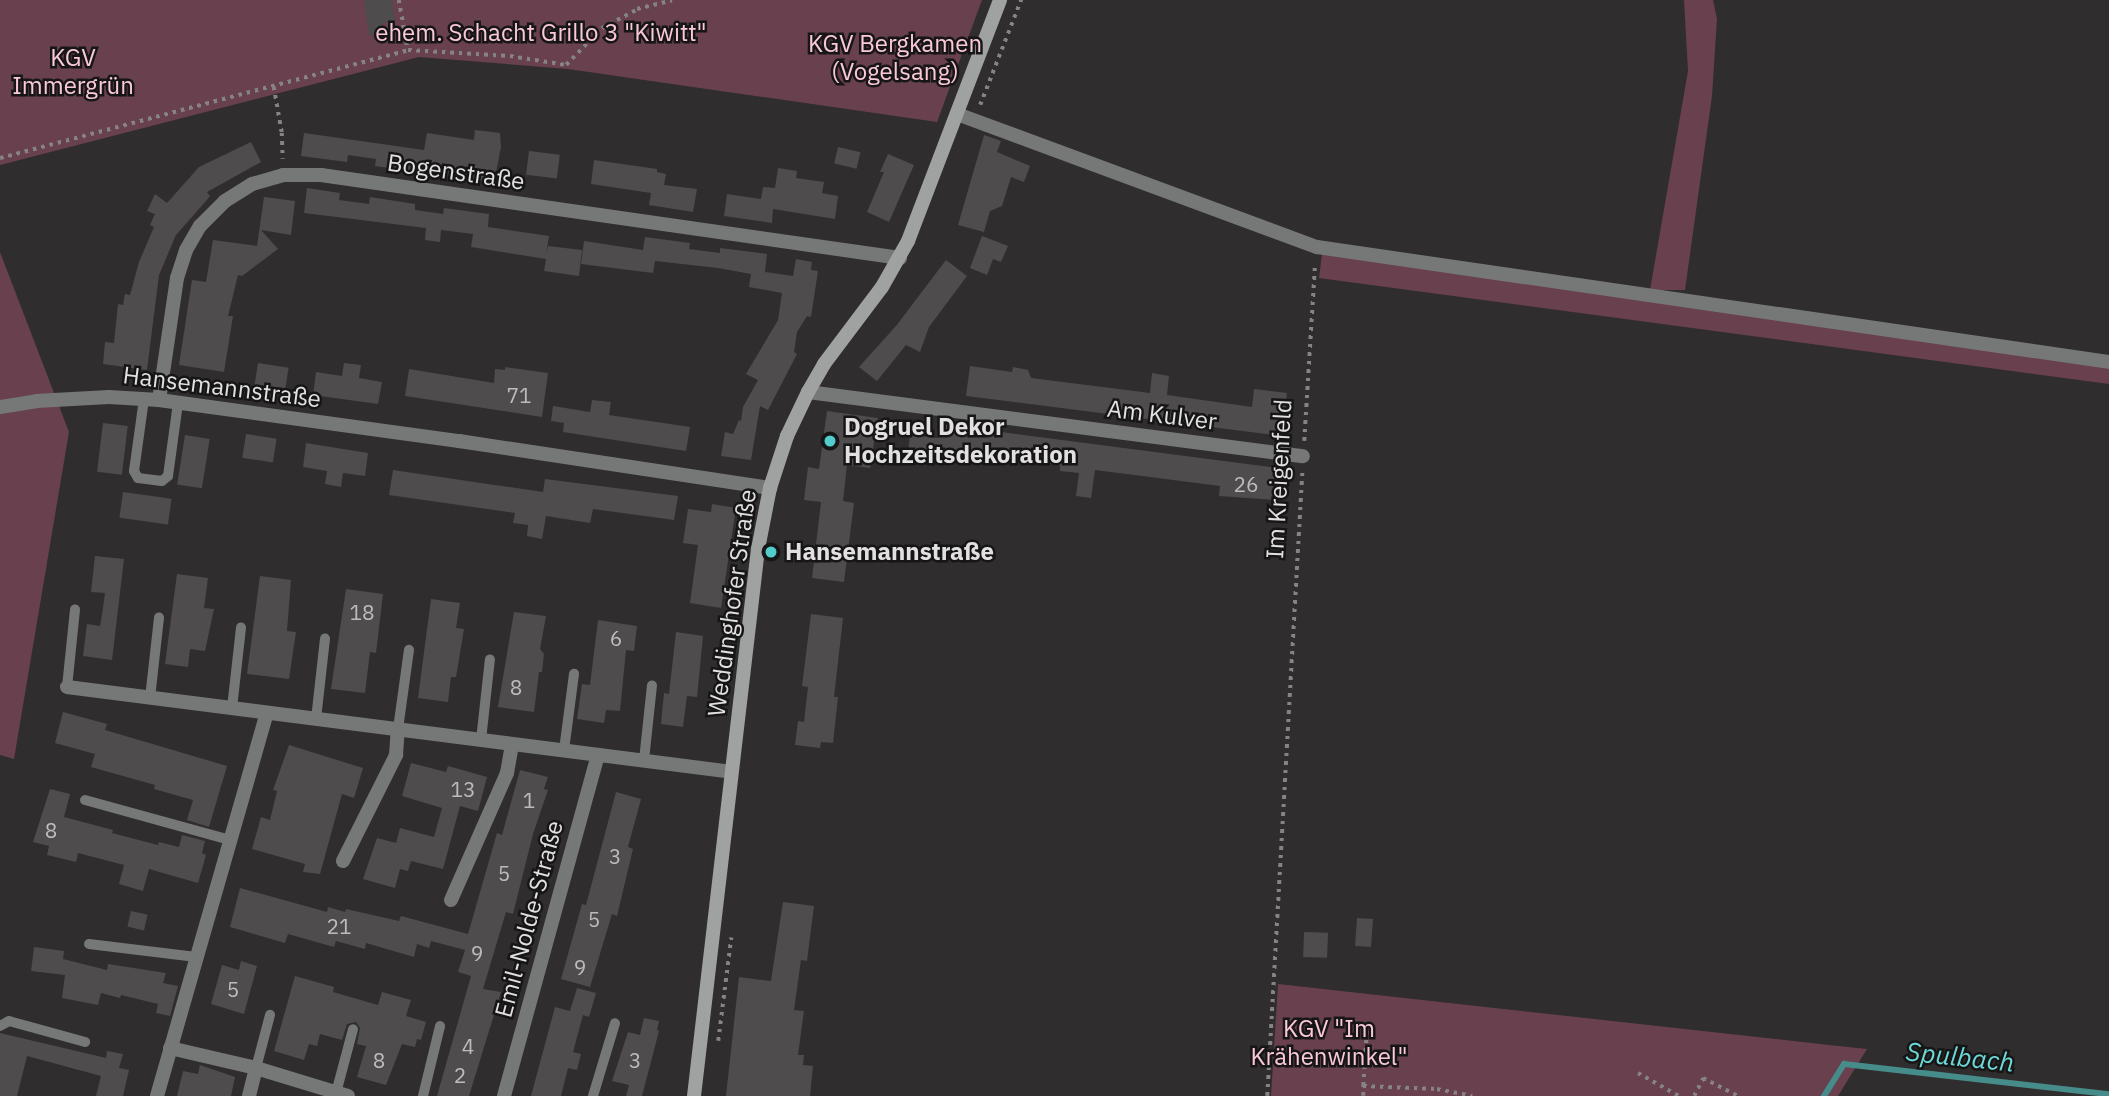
<!DOCTYPE html>
<html>
<head>
<meta charset="utf-8">
<style>
  body { margin:0 }
  #map { position:relative; width:2109px; height:1096px; overflow:hidden; background:#302d2e; font-family:"IBM Plex Sans",sans-serif }
  div>[style] { position:absolute }
  [style*='--x'] { left:calc(var(--x)*1px); top:calc(var(--y)*1px); width:calc(var(--w)*1px); rotate:calc(var(--a)*1deg) }
  .green>* { inset:0; background:#68404e }
  .stream>* { height:6px; margin:-3px; padding:0 3px; transform-origin:3px; border-radius:3px; background:#468c8b }
  .building>* { inset:0; background:#4f4c4d; transform-origin:0 0 }
  .path>* { height:3.5px; margin-top:-1.75px; transform-origin:0; background:repeating-linear-gradient(90deg,#858384 0 3.5px,transparent 0 8.5px) }
  .lane>* { height:10px; margin:-5px; padding:0 5px; transform-origin:5px; border-radius:5px; background:#767878 }
  .street>* { height:14px; margin:-7px; padding:0 7px; transform-origin:7px; border-radius:7px; background:#767878 }
  .secondary>* { height:14px; margin:-7px; padding:0 7px; transform-origin:7px; border-radius:7px; background:#9fa2a1 }
  .dots>* { width:19px; height:19px; translate:-50% -50%; box-sizing:border-box; border:4px solid #171616; border-radius:50% }
  span { translate:-50% -50%; white-space:nowrap; text-align:center; line-height:1.15; -webkit-text-stroke:5px #171616; paint-order:stroke }
  .number-label { font-size:21px; color:#bdbbbc }
  .number-label span { -webkit-text-stroke-width:0 }
  .park-label { font-size:24px; color:#fac8d7 }
  .street-label { font-size:24px; color:#e2e0e1 }
  .poi-label { font-size:24px; color:#e2e0e1; font-weight:700 }
  .left { translate:0 -50%; text-align:left }
  .water-label { font-size:26px; color:#6ddad9; font-style:italic }
</style>
</head>
<body>
<div id="map">
  <div class="green">
    <i style="clip-path:polygon(0 0,982px 0,937px 122px,568px 69px,419px 57px,0 165px)"></i>
    <i style="clip-path:polygon(1684px 0,1713px 0,1717px 19px,1712px 96px,1685px 290px,1650px 290px,1688px 71px)"></i>
    <i style="clip-path:polygon(0 252px,69px 432px,14px 759px,0 755px)"></i>
    <i style="clip-path:polygon(1322px 254px,2109px 368px,2109px 384px,1319px 278px)"></i>
    <i style="clip-path:polygon(1278px 984px,1829px 1045px,1867px 1049px,1838px 1096px,1271px 1096px)"></i>
  </div>
  <div class="stream">
    <i style="--x:1824;--y:1096;--w:38;--a:-58"></i>
    <i style="--x:1844;--y:1064;--w:267;--a:6.5"></i>
  </div>
  <div class="building">
    <i style="clip-path:polygon(364px 0,392px 0,395px 21px,382px 23px,384px 33px,369px 35px)"></i>
    <i style="clip-path:polygon(475px 130px,500px 133px,501px 147px,494px 183px,375px 166px,376px 159px,348px 155px,347px 162px,301px 156px,304px 133px,424px 150px,427px 133px,474px 140px)"></i>
    <i style="clip-path:polygon(984px 135px,1001px 141px,997px 152px,1030px 166px,1024px 182px,1011px 177px,1002px 206px,990px 211px,984px 232px,958px 225px)"></i>
    <i style="clip-path:polygon(251px 142px,261px 162px,207px 192px,210px 196px,206px 201px,176px 235px,159px 275px,147px 370px,103px 364px,105px 342px,114px 343px,118px 304px,123px 305px,125px 294px,130px 295px,139px 262px,154px 227px,150px 225px,155px 214px,147px 211px,155px 194px,167px 203px,199px 167px)"></i>
    <i style="left:838px;top:147px;width:23px;height:17px;rotate:13deg"></i>
    <i style="left:529px;top:151px;width:31px;height:24px;rotate:7deg"></i>
    <i style="clip-path:polygon(888px 154px,914px 165px,889px 222px,867px 212px,884px 172px,880px 172px)"></i>
    <i style="clip-path:polygon(594px 160px,657px 169px,657px 172px,666px 174px,664px 185px,697px 189px,693px 212px,649px 205px,651px 193px,591px 184px)"></i>
    <i style="clip-path:polygon(778px 168px,797px 171px,796px 178px,824px 182px,822px 193px,838px 196px,835px 219px,773px 209px,772px 223px,724px 216px,727px 194px,761px 199px,763px 187px,775px 188px)"></i>
    <i style="clip-path:polygon(307px 188px,340px 193px,339px 200px,369px 204px,370px 197px,415px 204px,415px 210px,443px 214px,444px 208px,489px 214px,488px 227px,549px 236px,546px 254px,548px 246px,582px 250px,579px 276px,544px 271px,546px 259px,471px 247px,473px 234px,441px 230px,440px 242px,425px 240px,426px 228px,304px 213px)"></i>
    <i style="clip-path:polygon(264px 197px,295px 201px,291px 235px,261px 230px,278px 249px,242px 276px,238px 275px,228px 316px,233px 316px,224px 372px,179px 365px,192px 280px,206px 282px,213px 240px,257px 246px)"></i>
    <i style="clip-path:polygon(982px 236px,1008px 246px,1001px 262px,993px 259px,987px 275px,970px 268px)"></i>
    <i style="clip-path:polygon(645px 237px,690px 243px,689px 249px,720px 253px,720px 248px,767px 254px,765px 272px,793px 276px,796px 259px,812px 262px,811px 270px,818px 271px,811px 317px,807px 316px,797px 332px,794px 352px,797px 354px,768px 410px,760px 406px,751px 460px,721px 456px,725px 432px,733px 434px,739px 420px,741px 421px,743px 407px,758px 380px,746px 374px,778px 320px,782px 293px,749px 287px,751px 274px,718px 268px,655px 261px,653px 273px,581px 264px,584px 241px,643px 250px)"></i>
    <i style="clip-path:polygon(946px 260px,967px 276px,929px 327px,920px 352px,906px 345px,877px 381px,859px 367px,896px 326px)"></i>
    <i style="left:258px;top:363px;width:31px;height:23px;rotate:9deg"></i>
    <i style="clip-path:polygon(344px 363px,361px 365px,359px 378px,382px 382px,378px 404px,313px 395px,316px 372px,342px 376px)"></i>
    <i style="clip-path:polygon(970px 366px,1012px 372px,1013px 367px,1028px 370px,1031px 378px,1150px 393px,1152px 373px,1169px 376px,1167px 395px,1252px 407px,1254px 389px,1287px 393px,1282px 436px,966px 396px)"></i>
    <i style="clip-path:polygon(505px 367px,548px 373px,542px 417px,405px 396px,409px 369px,494px 383px,495px 369px,505px 370px)"></i>
    <i style="clip-path:polygon(592px 400px,611px 402px,609px 415px,690px 427px,686px 451px,563px 432px,564px 423px,551px 421px,553px 406px,590px 412px)"></i>
    <i style="clip-path:polygon(827px 411px,878px 418px,870px 468px,847px 465px,843px 501px,854px 503px,844px 582px,812px 578px,821px 502px,804px 500px,808px 467px,819px 469px)"></i>
    <i style="left:103px;top:423px;width:25px;height:49px;rotate:7deg"></i>
    <i style="clip-path:polygon(939px 424px,1278px 468px,1274px 500px,1219px 496px,1220px 486px,1095px 470px,1091px 498px,1076px 496px,1079px 473px,1060px 471px,1060px 465px,946px 451px,945px 457px,908px 453px,910px 435px,937px 438px)"></i>
    <i style="left:246px;top:434px;width:31px;height:24px;rotate:9deg"></i>
    <i style="left:185px;top:435px;width:25px;height:50px;rotate:9deg"></i>
    <i style="clip-path:polygon(306px 443px,368px 453px,365px 476px,343px 473px,341px 487px,325px 484px,327px 471px,303px 467px)"></i>
    <i style="clip-path:polygon(393px 470px,543px 492px,545px 479px,678px 496px,674px 520px,593px 509px,590px 523px,546px 516px,542px 539px,527px 536px,528px 525px,513px 523px,515px 513px,389px 495px)"></i>
    <i style="left:123px;top:492px;width:49px;height:26px;rotate:8deg"></i>
    <i style="clip-path:polygon(712px 504px,736px 508px,721px 608px,690px 603px,698px 545px,683px 543px,688px 509px,711px 512px)"></i>
    <i style="clip-path:polygon(95px 556px,124px 559px,112px 660px,83px 656px,87px 624px,100px 626px,103px 608px,105px 593px,91px 592px)"></i>
    <i style="clip-path:polygon(177px 574px,208px 578px,204px 608px,214px 609px,205px 651px,190px 649px,188px 667px,165px 664px)"></i>
    <i style="clip-path:polygon(260px 576px,291px 580px,287px 631px,296px 632px,289px 679px,247px 674px)"></i>
    <i style="clip-path:polygon(346px 589px,383px 594px,376px 653px,370px 652px,365px 693px,331px 689px)"></i>
    <i style="clip-path:polygon(431px 599px,460px 603px,456px 628px,464px 629px,456px 677px,451px 677px,448px 702px,418px 698px)"></i>
    <i style="clip-path:polygon(514px 612px,546px 616px,540px 649px,544px 654px,542px 672px,539px 672px,534px 712px,498px 707px)"></i>
    <i style="clip-path:polygon(811px 614px,843px 618px,834px 697px,838px 697px,833px 743px,821px 742px,820px 748px,795px 745px,798px 721px,804px 722px,808px 687px,802px 686px)"></i>
    <i style="clip-path:polygon(598px 620px,637px 626px,634px 651px,626px 650px,620px 711px,606px 710px,604px 723px,577px 719px,582px 684px,590px 685px)"></i>
    <i style="clip-path:polygon(676px 632px,703px 636px,697px 697px,687px 696px,683px 727px,661px 724px,664px 693px,669px 694px)"></i>
    <i style="clip-path:polygon(63px 712px,107px 724px,105px 730px,227px 766px,209px 827px,187px 820px,193px 800px,154px 789px,155px 785px,91px 767px,95px 754px,55px 743px)"></i>
    <i style="clip-path:polygon(289px 745px,363px 768px,354px 798px,342px 794px,320px 874px,303px 872px,305px 864px,252px 849px,261px 817px,270px 820px,277px 791px,273px 790px)"></i>
    <i style="clip-path:polygon(411px 763px,446px 772px,448px 766px,487px 777px,478px 811px,460px 806px,443px 869px,411px 861px,408px 871px,400px 869px,395px 888px,363px 879px,377px 838px,396px 843px,400px 828px,434px 837px,442px 808px,402px 796px)"></i>
    <i style="clip-path:polygon(520px 770px,548px 777px,544px 789px,548px 790px,533px 834px,513px 914px,506px 912px,483px 989px,501px 992px,469px 1096px,437px 1096px,471px 976px,458px 972px,465px 950px,431px 941px,429px 948px,417px 944px,414px 957px,366px 943px,365px 949px,336px 941px,334px 947px,288px 934px,285px 943px,230px 927px,240px 888px,327px 912px,328px 907px,345px 912px,346px 909px,399px 921px,401px 916px,468px 934px,497px 833px,502px 835px)"></i>
    <i style="clip-path:polygon(50px 789px,70px 794px,64px 817px,113px 830px,112px 833px,158px 845px,159px 842px,179px 847px,182px 835px,205px 841px,202px 853px,206px 855px,198px 883px,149px 869px,143px 891px,119px 884px,124px 865px,78px 853px,76px 862px,47px 855px,49px 846px,33px 842px)"></i>
    <i style="clip-path:polygon(616px 792px,641px 799px,628px 847px,633px 849px,617px 916px,612px 914px,590px 987px,561px 979px,582px 904px,586px 905px)"></i>
    <i style="clip-path:polygon(783px 902px,814px 906px,807px 961px,801px 960px,794px 1010px,804px 1011px,798px 1055px,804px 1055px,803px 1065px,813px 1066px,810px 1096px,726px 1096px,739px 977px,771px 981px)"></i>
    <i style="left:131px;top:911px;width:17px;height:16px;rotate:13deg"></i>
    <i style="left:1357px;top:918px;width:16px;height:28px;rotate:4deg"></i>
    <i style="left:1304px;top:932px;width:24px;height:25px;rotate:2deg"></i>
    <i style="clip-path:polygon(34px 947px,64px 951px,63px 959px,107px 970px,108px 964px,166px 973px,163px 983px,178px 986px,170px 1016px,156px 1013px,158px 1004px,121px 995px,120px 998px,101px 993px,98px 1005px,62px 998px,65px 975px,31px 971px)"></i>
    <i style="clip-path:polygon(241px 961px,257px 966px,244px 1014px,211px 1004px,222px 965px,239px 970px)"></i>
    <i style="clip-path:polygon(295px 976px,334px 987px,333px 992px,378px 1005px,382px 992px,411px 1000px,406px 1016px,426px 1022px,421px 1040px,417px 1039px,415px 1047px,402px 1044px,386px 1085px,357px 1077px,366px 1046px,357px 1044px,360px 1028px,356px 1022px,347px 1024px,342px 1040px,320px 1034px,317px 1046px,309px 1044px,304px 1060px,274px 1051px)"></i>
    <i style="clip-path:polygon(577px 988px,596px 993px,589px 1017px,583px 1015px,573px 1052px,581px 1054px,577px 1070px,568px 1068px,561px 1096px,531px 1096px,555px 1007px,570px 1011px)"></i>
    <i style="clip-path:polygon(644px 1018px,659px 1021px,657px 1030px,659px 1031px,642px 1096px,626px 1096px,629px 1085px,612px 1081px,628px 1032px,640px 1035px)"></i>
    <i style="clip-path:polygon(0 1033px,106px 1058px,107px 1051px,123px 1054px,119px 1068px,129px 1070px,123px 1096px,96px 1096px,101px 1076px,27px 1056px,17px 1096px,0 1096px)"></i>
    <i style="clip-path:polygon(200px 1065px,235px 1077px,231px 1096px,177px 1096px,183px 1071px,198px 1074px)"></i>
  </div>
  <div class="path">
    <i style="--x:399;--y:0;--w:51;--a:79.8"></i>
    <i style="--x:274;--y:87;--w:47;--a:80.1"></i>
    <i style="--x:282;--y:133;--w:26;--a:88"></i>
    <i style="--x:980;--y:105;--w:113;--a:-68.7"></i>
    <i style="--x:0;--y:158;--w:422;--a:-14.8"></i>
    <i style="--x:408;--y:50;--w:102;--a:3.4"></i>
    <i style="--x:510;--y:56;--w:57;--a:9.1"></i>
    <i style="--x:566;--y:65;--w:52;--a:-45.8"></i>
    <i style="--x:602;--y:28;--w:40;--a:-28"></i>
    <i style="--x:637;--y:9;--w:36;--a:-14"></i>
    <i style="--x:1304;--y:441;--w:178;--a:-86.5"></i>
    <i style="--x:718;--y:1041;--w:104;--a:-82.8"></i>
    <i style="--x:1638;--y:1073;--w:47;--a:29.3"></i>
    <i style="--x:1363;--y:1086;--w:61;--a:-86.2"></i>
    <i style="--x:1267;--y:1096;--w:624;--a:-86.78"></i>
    <i style="--x:1363;--y:1096;--w:10;--a:-90"></i>
    <i style="--x:1363;--y:1086;--w:74;--a:2.3"></i>
    <i style="--x:1437;--y:1089;--w:36;--a:11"></i>
    <i style="--x:1694;--y:1096;--w:20;--a:-63"></i>
    <i style="--x:1703;--y:1078;--w:38;--a:27"></i>
  </div>
  <div class="lane">
    <i style="--x:144;--y:399;--w:73;--a:97.9"></i>
    <i style="--x:134;--y:471;--w:8;--a:60"></i>
    <i style="--x:138;--y:478;--w:24;--a:7"></i>
    <i style="--x:162;--y:481;--w:8;--a:-40"></i>
    <i style="--x:168;--y:476;--w:74;--a:-82.2"></i>
    <i style="--x:67;--y:687;--w:78;--a:-84.1"></i>
    <i style="--x:150;--y:698;--w:81;--a:-83.6"></i>
    <i style="--x:232;--y:708;--w:81;--a:-83.6"></i>
    <i style="--x:316;--y:719;--w:81;--a:-83.6"></i>
    <i style="--x:398;--y:729;--w:80;--a:-82.1"></i>
    <i style="--x:481;--y:740;--w:81;--a:-83.7"></i>
    <i style="--x:564;--y:750;--w:77;--a:-82.5"></i>
    <i style="--x:644;--y:760;--w:75;--a:-83.9"></i>
    <i style="--x:85;--y:800;--w:150;--a:15.4"></i>
    <i style="--x:89;--y:944;--w:108;--a:6.9"></i>
    <i style="--x:0;--y:1026;--w:10;--a:-29"></i>
    <i style="--x:9;--y:1021;--w:79;--a:15.4"></i>
    <i style="--x:256;--y:1068;--w:55;--a:-75.2"></i>
    <i style="--x:336;--y:1093;--w:66;--a:-75.1"></i>
    <i style="--x:423;--y:1096;--w:72;--a:-76.3"></i>
    <i style="--x:593;--y:1096;--w:76;--a:-73.2"></i>
  </div>
  <div class="street">
    <i style="--x:957;--y:114;--w:384;--a:20.3"></i>
    <i style="--x:1317;--y:247;--w:800;--a:8.26"></i>
    <i style="--x:808;--y:392;--w:499;--a:7.4"></i>
    <i style="--x:159;--y:400;--w:123;--a:-81.6"></i>
    <i style="--x:177;--y:278;--w:29;--a:-72"></i>
    <i style="--x:186;--y:250;--w:28;--a:-60"></i>
    <i style="--x:200;--y:226;--w:35;--a:-45"></i>
    <i style="--x:225;--y:201;--w:32;--a:-32"></i>
    <i style="--x:252;--y:184;--w:32;--a:-16"></i>
    <i style="--x:283;--y:175;--w:38;--a:0"></i>
    <i style="--x:321;--y:175;--w:585;--a:8.16"></i>
    <i style="--x:0;--y:407;--w:36;--a:-9"></i>
    <i style="--x:36;--y:401;--w:73;--a:-3.1"></i>
    <i style="--x:109;--y:397;--w:50;--a:3.4"></i>
    <i style="--x:159;--y:400;--w:303;--a:7.8"></i>
    <i style="--x:459;--y:441;--w:315;--a:8.6"></i>
    <i style="--x:67;--y:687;--w:670;--a:7.28"></i>
    <i style="--x:343;--y:861;--w:119;--a:-63.4"></i>
    <i style="--x:396;--y:755;--w:26;--a:-86"></i>
    <i style="--x:451;--y:900;--w:139;--a:-66.2"></i>
    <i style="--x:507;--y:773;--w:29;--a:-80"></i>
    <i style="--x:170;--y:1048;--w:88;--a:13.1"></i>
    <i style="--x:256;--y:1068;--w:96;--a:16.9"></i>
    <i style="--x:157;--y:1096;--w:398;--a:-74"></i>
    <i style="--x:249;--y:1096;--w:29;--a:-76"></i>
    <i style="--x:504;--y:1096;--w:354;--a:-74.6"></i>
  </div>
  <div class="secondary">
    <i style="--x:694;--y:1096;--w:551;--a:-83.33"></i>
    <i style="--x:758;--y:549;--w:62;--a:-78.9"></i>
    <i style="--x:770;--y:488;--w:55;--a:-71.9"></i>
    <i style="--x:787;--y:436;--w:49;--a:-64.5"></i>
    <i style="--x:808;--y:392;--w:32;--a:-60"></i>
    <i style="--x:824;--y:364;--w:96;--a:-53"></i>
    <i style="--x:882;--y:287;--w:53;--a:-60.5"></i>
    <i style="--x:908;--y:241;--w:258;--a:-69.1"></i>
  </div>
  <div class="dots">
    <i style="left:830px;top:441px;background:#52cdcd"></i>
    <i style="left:771px;top:552px;background:#52cdcd"></i>
  </div>
  <div class="number-label">
    <span style="left:519px;top:395px">71</span>
    <span style="left:1246px;top:484px">26</span>
    <span style="left:362px;top:612px">18</span>
    <span style="left:616px;top:638px">6</span>
    <span style="left:516px;top:687px">8</span>
    <span style="left:463px;top:789px">13</span>
    <span style="left:529px;top:800px">1</span>
    <span style="left:51px;top:830px">8</span>
    <span style="left:615px;top:856px">3</span>
    <span style="left:504px;top:873px">5</span>
    <span style="left:594px;top:919px">5</span>
    <span style="left:339px;top:926px">21</span>
    <span style="left:477px;top:953px">9</span>
    <span style="left:580px;top:967px">9</span>
    <span style="left:233px;top:989px">5</span>
    <span style="left:468px;top:1046px">4</span>
    <span style="left:379px;top:1060px">8</span>
    <span style="left:635px;top:1060px">3</span>
    <span style="left:460px;top:1075px">2</span>
  </div>
  <div class="park-label">
    <span style="left:541px;top:33px">ehem. Schacht Grillo 3 "Kiwitt"</span>
    <span style="left:895px;top:58px">KGV Bergkamen<br>(Vogelsang)</span>
    <span style="left:73px;top:72px">KGV<br>Immergrün</span>
    <span style="left:1329px;top:1043px">KGV "Im<br>Krähenwinkel"</span>
  </div>
  <div class="street-label">
    <span style="left:456px;top:172px;rotate:8deg">Bogenstraße</span>
    <span style="left:222px;top:387px;rotate:7deg">Hansemannstraße</span>
    <span style="left:1162px;top:415px;rotate:7deg">Am Kulver</span>
    <span style="left:1279px;top:479px;rotate:-87deg">Im Kreigenfeld</span>
    <span style="left:732px;top:603px;rotate:-82deg">Weddinghofer Straße</span>
    <span style="left:529px;top:919px;rotate:-75deg">Emil-Nolde-Straße</span>
  </div>
  <div class="poi-label">
    <span class="left" style="left:844px;top:441px">Dogruel Dekor<br>Hochzeitsdekoration</span>
    <span class="left" style="left:785px;top:552px">Hansemannstraße</span>
  </div>
  <div class="water-label">
    <span style="left:1960px;top:1057px;rotate:6deg">Spulbach</span>
  </div>
</div>
</body>
</html>
